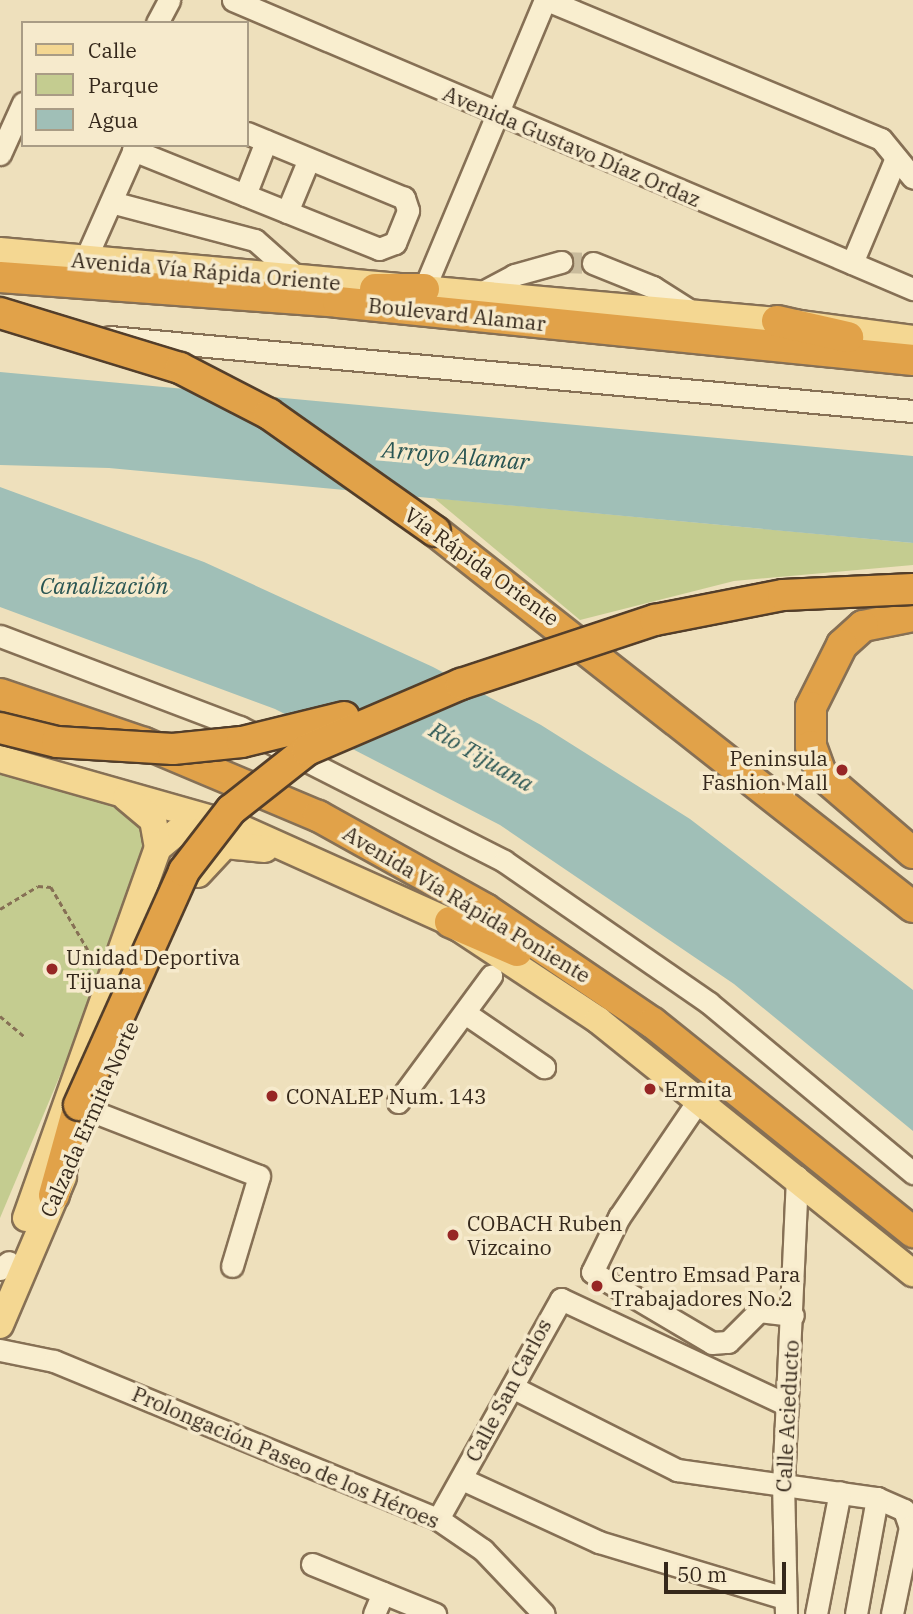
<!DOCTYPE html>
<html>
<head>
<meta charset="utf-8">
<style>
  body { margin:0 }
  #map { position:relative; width:913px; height:1614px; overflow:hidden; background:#eee0bc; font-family:"IBM Plex Serif",serif }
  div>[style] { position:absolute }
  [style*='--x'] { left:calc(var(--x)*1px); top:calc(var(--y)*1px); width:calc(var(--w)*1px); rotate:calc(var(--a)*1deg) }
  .green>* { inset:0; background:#c4cc90 }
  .water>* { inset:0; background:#a0bfb7 }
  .minor-tunnel>* { height:21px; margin-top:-10.5px; transform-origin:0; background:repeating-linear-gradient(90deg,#c9bb9c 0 21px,transparent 0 31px) }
  .path>* { height:2.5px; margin-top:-1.25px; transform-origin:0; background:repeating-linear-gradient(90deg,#867055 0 5px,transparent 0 8.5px) }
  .roads { filter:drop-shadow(2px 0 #867055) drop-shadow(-2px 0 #867055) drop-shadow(0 2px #867055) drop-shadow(0 -2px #867055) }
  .minor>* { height:21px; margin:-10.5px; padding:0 10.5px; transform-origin:10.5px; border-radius:10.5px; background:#f9eecf }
  .major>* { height:26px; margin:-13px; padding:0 13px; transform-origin:13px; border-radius:13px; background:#f4d792 }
  .highway>* { height:30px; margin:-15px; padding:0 15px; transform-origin:15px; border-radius:15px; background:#e1a249 }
  .bridges { filter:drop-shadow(2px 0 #533e2a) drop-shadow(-2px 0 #533e2a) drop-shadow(0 2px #533e2a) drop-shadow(0 -2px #533e2a) }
  .highway-bridge>* { height:30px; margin:-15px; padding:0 15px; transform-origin:15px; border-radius:15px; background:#e1a249 }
  .dots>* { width:19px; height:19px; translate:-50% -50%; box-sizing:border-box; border:4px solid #f6eacc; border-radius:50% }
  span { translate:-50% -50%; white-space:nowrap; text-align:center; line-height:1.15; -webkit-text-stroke:7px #f6eacc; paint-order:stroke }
  .street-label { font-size:21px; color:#35281b }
  .poi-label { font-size:21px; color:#35281b }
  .right { translate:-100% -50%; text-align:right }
  .left { translate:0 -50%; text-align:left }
  .water-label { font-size:23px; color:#295553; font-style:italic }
  .legend { position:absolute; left:21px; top:21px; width:228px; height:126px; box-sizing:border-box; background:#f6eacc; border:2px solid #a99c85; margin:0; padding:9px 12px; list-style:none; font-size:21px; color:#35281b }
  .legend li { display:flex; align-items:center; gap:14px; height:35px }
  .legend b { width:35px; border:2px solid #a99c85 }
  .scale { position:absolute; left:664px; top:1562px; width:122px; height:32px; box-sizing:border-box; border:4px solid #35281b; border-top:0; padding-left:9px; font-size:21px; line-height:24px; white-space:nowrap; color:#35281b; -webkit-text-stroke:5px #f6eacc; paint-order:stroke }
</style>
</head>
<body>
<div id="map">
  <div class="green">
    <i style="clip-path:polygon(434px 498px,913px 543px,913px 565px,734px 581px,580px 620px)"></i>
    <i style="clip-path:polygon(0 763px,118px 798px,157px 845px,0 1218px)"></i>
  </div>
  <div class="water">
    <i style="clip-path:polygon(0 372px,913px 456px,913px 543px,109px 468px,0 465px)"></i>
    <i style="clip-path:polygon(0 487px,204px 562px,433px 667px,541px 725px,690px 819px,913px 990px,913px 1131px,734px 984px,500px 825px,275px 709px,0 607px)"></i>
  </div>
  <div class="minor-tunnel">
    <i style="--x:561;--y:262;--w:32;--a:2"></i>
  </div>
  <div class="path">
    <i style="--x:0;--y:909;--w:44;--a:-31.2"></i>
    <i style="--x:38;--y:886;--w:13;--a:4"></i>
    <i style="--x:51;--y:887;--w:79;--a:59.5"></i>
    <i style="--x:0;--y:1016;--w:33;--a:40"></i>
  </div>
  <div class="roads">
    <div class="minor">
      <i style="--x:233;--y:0;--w:739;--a:23.03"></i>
      <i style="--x:547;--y:0;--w:362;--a:22.6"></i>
      <i style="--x:881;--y:139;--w:50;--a:50.6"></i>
      <i style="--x:157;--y:23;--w:26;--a:-62"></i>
      <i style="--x:133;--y:150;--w:265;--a:21.9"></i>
      <i style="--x:379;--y:249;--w:17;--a:-21"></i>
      <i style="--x:395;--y:243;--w:35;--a:-68"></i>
      <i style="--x:408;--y:210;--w:13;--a:-108"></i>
      <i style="--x:404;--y:198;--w:170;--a:-157.5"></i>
      <i style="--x:0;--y:154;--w:56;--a:-65.7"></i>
      <i style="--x:245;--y:195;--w:58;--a:-68.7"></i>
      <i style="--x:111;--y:202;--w:149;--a:14.8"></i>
      <i style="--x:255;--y:240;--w:62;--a:41.7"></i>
      <i style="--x:287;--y:212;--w:57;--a:-67.5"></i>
      <i style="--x:85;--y:260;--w:126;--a:-66.1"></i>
      <i style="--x:593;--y:263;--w:65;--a:21.8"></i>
      <i style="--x:653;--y:287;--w:49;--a:32.4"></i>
      <i style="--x:852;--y:263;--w:114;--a:-67.3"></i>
      <i style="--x:424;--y:289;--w:313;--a:-67.3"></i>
      <i style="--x:479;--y:294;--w:40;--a:-28"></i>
      <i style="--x:514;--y:275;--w:49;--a:-15.5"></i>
      <i style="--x:110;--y:337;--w:806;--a:5.27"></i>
      <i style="--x:0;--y:636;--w:257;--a:20.8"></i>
      <i style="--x:240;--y:727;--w:296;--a:26.9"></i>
      <i style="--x:504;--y:861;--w:249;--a:34.7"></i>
      <i style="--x:709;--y:1003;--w:266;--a:39.8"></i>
      <i style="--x:465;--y:1013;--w:96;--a:34.4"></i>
      <i style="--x:700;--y:1098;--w:144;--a:124.2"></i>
      <i style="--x:619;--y:1217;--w:61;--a:116.1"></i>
      <i style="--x:592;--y:1272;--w:139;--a:30.6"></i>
      <i style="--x:712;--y:1343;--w:16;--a:-4"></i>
      <i style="--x:728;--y:1342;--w:44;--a:-45"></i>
      <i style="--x:759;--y:1311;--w:34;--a:7"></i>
      <i style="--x:398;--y:1102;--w:157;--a:-53.6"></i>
      <i style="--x:92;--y:1111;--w:179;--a:21.3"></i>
      <i style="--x:259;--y:1176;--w:94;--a:106.7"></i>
      <i style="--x:0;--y:1269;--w:11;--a:-38"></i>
      <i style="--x:0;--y:1350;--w:55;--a:11.5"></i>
      <i style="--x:54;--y:1361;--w:415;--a:22.4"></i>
      <i style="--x:438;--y:1519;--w:55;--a:34.6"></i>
      <i style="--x:483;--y:1550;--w:88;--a:46.4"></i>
      <i style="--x:512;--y:1387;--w:185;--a:26.7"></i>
      <i style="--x:677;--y:1470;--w:202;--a:8"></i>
      <i style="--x:877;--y:1498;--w:30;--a:24"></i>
      <i style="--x:904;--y:1510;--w:18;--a:71"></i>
      <i style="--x:910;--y:1527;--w:89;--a:101.7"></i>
      <i style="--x:462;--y:1479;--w:151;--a:24.7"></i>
      <i style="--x:599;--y:1542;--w:194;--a:16.8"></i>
      <i style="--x:438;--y:1519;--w:252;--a:-60.8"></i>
      <i style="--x:561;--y:1299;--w:250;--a:25.1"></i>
      <i style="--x:312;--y:1564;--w:133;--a:22.1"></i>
      <i style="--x:374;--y:1614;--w:23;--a:-67"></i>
      <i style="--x:786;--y:1614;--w:128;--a:-91.3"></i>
      <i style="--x:783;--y:1486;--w:310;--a:-87.4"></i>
      <i style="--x:816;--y:1614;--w:124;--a:-78.9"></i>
      <i style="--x:856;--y:1614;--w:118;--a:-79.7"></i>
    </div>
    <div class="major">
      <i style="--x:0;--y:251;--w:780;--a:5.15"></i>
      <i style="--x:777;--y:321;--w:137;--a:7.5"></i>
      <i style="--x:0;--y:759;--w:243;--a:15.8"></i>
      <i style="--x:234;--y:825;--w:237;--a:24.2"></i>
      <i style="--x:450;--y:922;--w:178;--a:33.5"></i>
      <i style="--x:598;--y:1020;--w:404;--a:38.8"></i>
      <i style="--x:158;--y:848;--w:25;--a:-40"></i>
      <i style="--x:177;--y:832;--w:18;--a:0"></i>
      <i style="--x:195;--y:832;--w:31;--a:79"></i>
      <i style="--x:198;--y:874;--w:40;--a:-47"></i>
      <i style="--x:225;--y:845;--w:40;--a:5.7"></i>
      <i style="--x:26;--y:1218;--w:393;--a:-70.4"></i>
      <i style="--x:158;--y:848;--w:28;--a:-100"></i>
      <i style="--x:153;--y:820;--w:35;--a:-140"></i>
      <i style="--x:0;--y:1325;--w:161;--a:-66.9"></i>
    </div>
    <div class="highway">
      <i style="--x:0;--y:277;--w:339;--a:4.2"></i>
      <i style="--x:338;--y:302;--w:578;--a:5.76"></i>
      <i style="--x:375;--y:289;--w:49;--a:0"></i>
      <i style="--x:777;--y:321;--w:73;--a:12.7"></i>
      <i style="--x:435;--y:531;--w:608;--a:38.19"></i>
      <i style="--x:913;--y:616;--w:51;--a:168.7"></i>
      <i style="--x:863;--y:626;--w:28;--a:138"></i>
      <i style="--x:842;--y:645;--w:69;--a:116.6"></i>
      <i style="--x:811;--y:707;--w:39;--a:90"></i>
      <i style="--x:811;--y:746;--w:30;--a:70"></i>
      <i style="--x:821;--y:774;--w:121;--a:40.7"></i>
      <i style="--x:0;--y:694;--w:152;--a:18.8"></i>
      <i style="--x:144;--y:743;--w:189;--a:22.8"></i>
      <i style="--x:318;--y:816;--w:191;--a:29.1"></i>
      <i style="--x:485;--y:909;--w:203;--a:34.2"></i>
      <i style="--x:653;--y:1023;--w:334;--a:38.8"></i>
      <i style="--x:450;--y:922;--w:73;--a:23.4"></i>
      <i style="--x:54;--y:1195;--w:93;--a:-74.5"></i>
    </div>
  </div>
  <div class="bridges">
    <div class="highway-bridge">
      <i style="--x:0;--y:313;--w:188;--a:17"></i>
      <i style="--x:180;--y:368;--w:100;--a:27.3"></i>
      <i style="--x:269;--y:414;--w:203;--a:35.2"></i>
      <i style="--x:0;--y:728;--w:59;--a:13.8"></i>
      <i style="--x:57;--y:742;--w:116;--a:3.5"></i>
      <i style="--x:173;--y:749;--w:69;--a:-5.8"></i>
      <i style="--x:242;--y:742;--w:105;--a:-13.8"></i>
      <i style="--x:79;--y:1105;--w:256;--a:-65.8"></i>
      <i style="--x:184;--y:871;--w:77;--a:-52.4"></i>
      <i style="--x:231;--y:810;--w:97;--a:-38.3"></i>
      <i style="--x:307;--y:750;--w:168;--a:-23.2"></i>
      <i style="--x:461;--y:684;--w:204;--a:-18.3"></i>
      <i style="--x:655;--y:620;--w:130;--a:-11.1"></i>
      <i style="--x:783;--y:595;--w:130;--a:-2.6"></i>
    </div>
  </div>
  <div class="dots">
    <i style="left:842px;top:770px;background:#962625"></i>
    <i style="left:52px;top:969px;background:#962625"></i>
    <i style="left:650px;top:1089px;background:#962625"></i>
    <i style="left:272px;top:1096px;background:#962625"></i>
    <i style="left:453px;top:1235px;background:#962625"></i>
    <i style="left:597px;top:1286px;background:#962625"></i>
  </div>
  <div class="street-label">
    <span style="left:572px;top:146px;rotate:23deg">Avenida Gustavo Díaz Ordaz</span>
    <span style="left:206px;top:271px;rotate:5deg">Avenida Vía Rápida Oriente</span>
    <span style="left:457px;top:314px;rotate:6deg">Boulevard Alamar</span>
    <span style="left:482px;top:566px;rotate:36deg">Vía Rápida Oriente</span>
    <span style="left:467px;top:904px;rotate:31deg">Avenida Vía Rápida Poniente</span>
    <span style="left:89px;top:1119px;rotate:-66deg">Calzada Ermita Norte</span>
    <span style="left:508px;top:1390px;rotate:-62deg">Calle San Carlos</span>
    <span style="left:787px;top:1416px;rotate:-87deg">Calle Acieducto</span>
    <span style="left:286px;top:1457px;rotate:23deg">Prolongación Paseo de los Héroes</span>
  </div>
  <div class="poi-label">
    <span class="right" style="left:828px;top:770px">Peninsula<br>Fashion Mall</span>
    <span class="left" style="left:66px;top:969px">Unidad Deportiva<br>Tijuana</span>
    <span class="left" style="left:664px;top:1089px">Ermita</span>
    <span class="left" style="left:286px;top:1096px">CONALEP Num. 143</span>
    <span class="left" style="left:467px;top:1235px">COBACH Ruben<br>Vizcaino</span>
    <span class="left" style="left:611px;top:1286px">Centro Emsad Para<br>Trabajadores No.2</span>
  </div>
  <div class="water-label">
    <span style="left:456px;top:455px;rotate:5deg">Arroyo Alamar</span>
    <span style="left:104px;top:585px">Canalización</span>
    <span style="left:482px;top:756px;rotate:30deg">Río Tijuana</span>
  </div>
  <ul class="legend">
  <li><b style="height:9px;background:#f4d792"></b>Calle</li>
  <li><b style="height:19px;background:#c4cc90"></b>Parque</li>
  <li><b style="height:19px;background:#a0bfb7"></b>Agua</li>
  </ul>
  <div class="scale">50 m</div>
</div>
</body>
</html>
